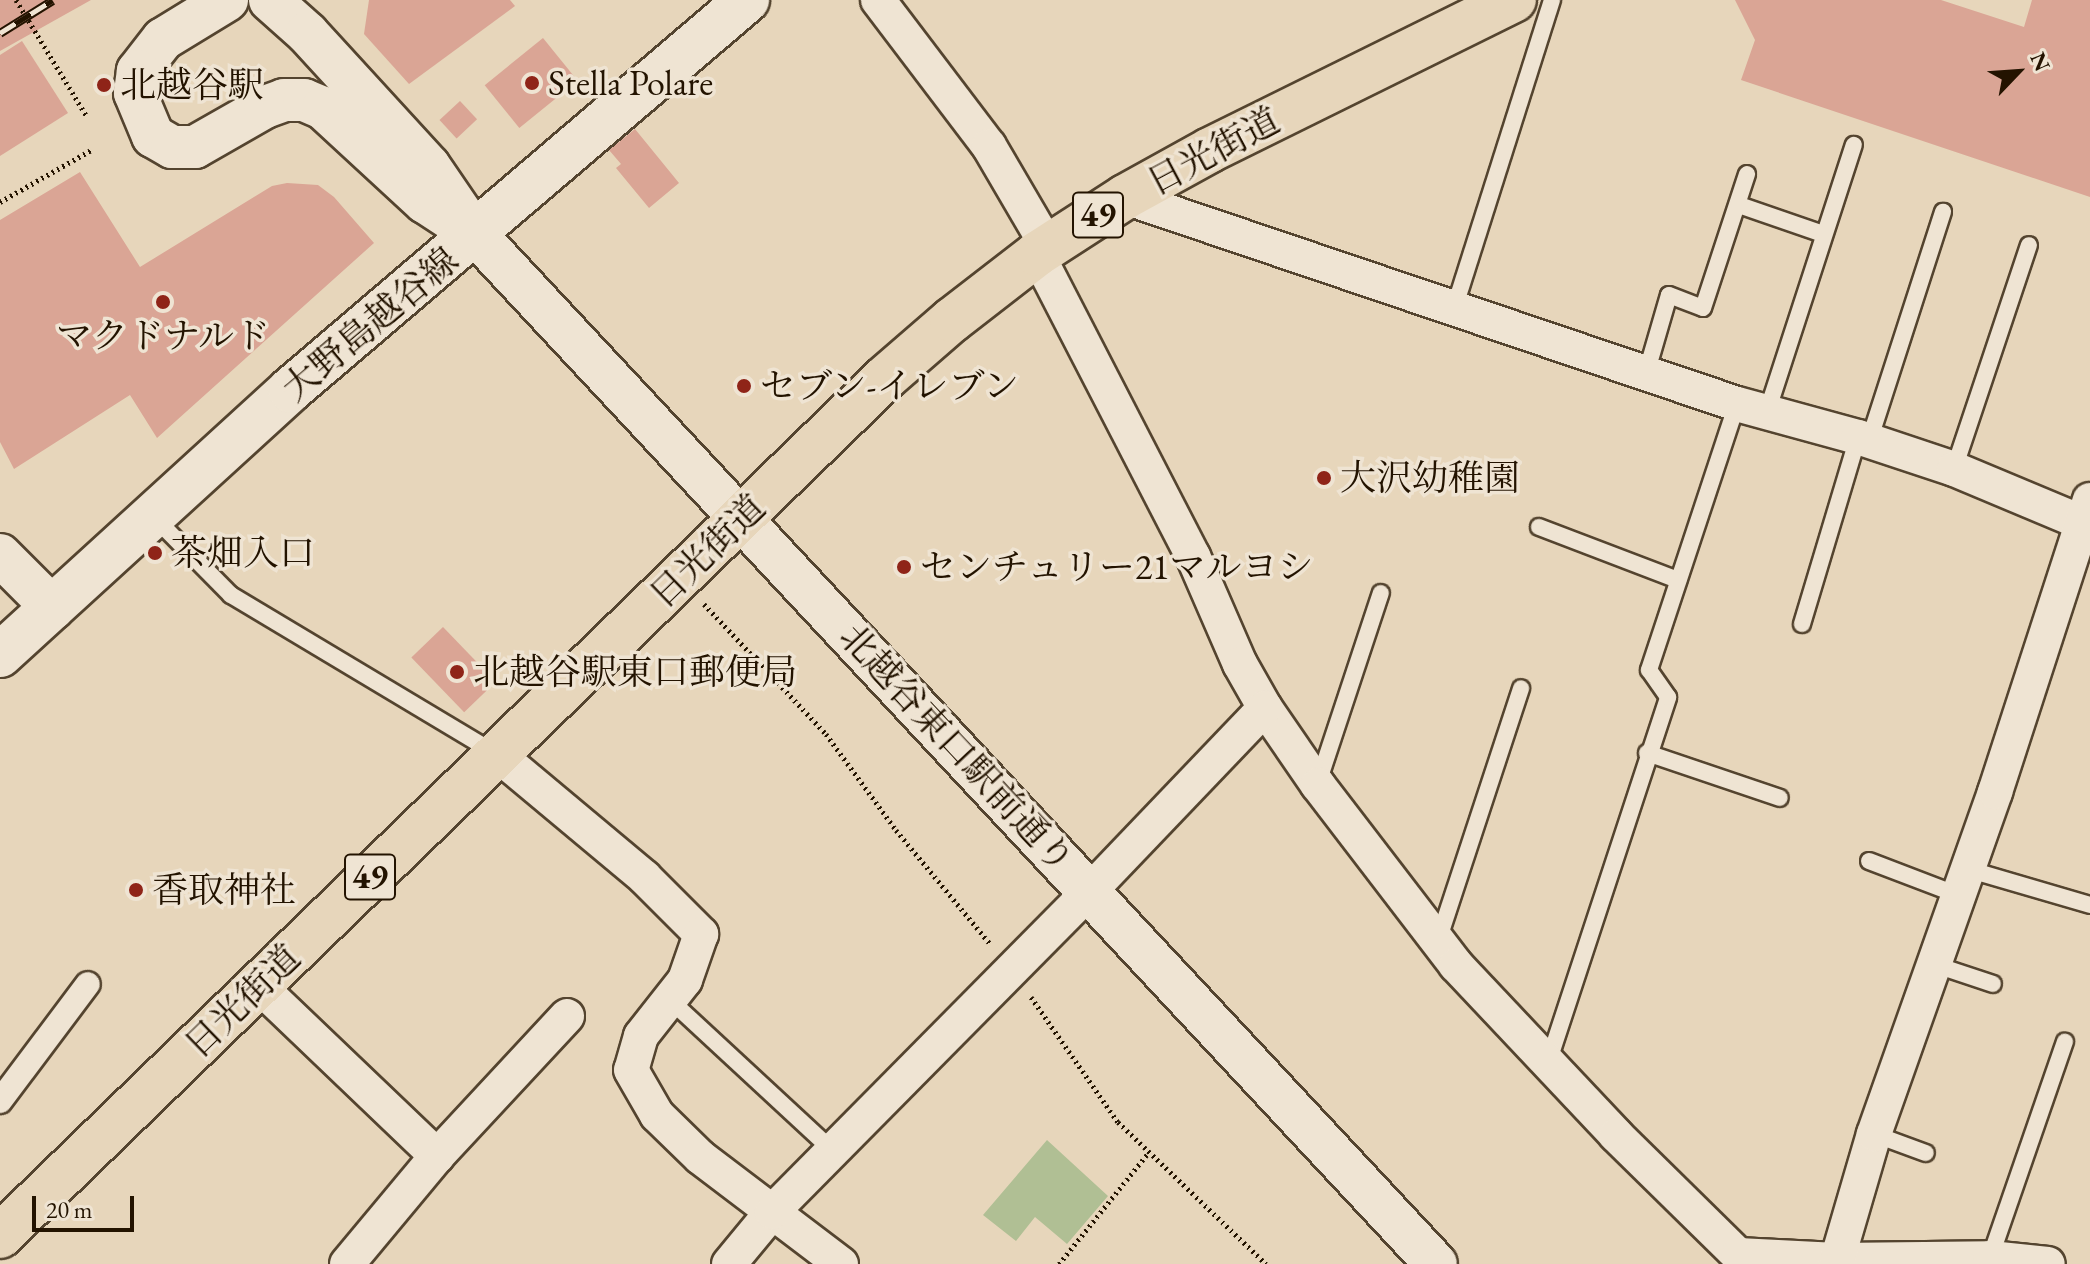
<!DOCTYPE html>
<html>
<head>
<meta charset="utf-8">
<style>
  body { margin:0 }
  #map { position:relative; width:2090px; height:1264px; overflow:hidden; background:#e7d6bb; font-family:"EB Garamond","Noto Serif JP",serif }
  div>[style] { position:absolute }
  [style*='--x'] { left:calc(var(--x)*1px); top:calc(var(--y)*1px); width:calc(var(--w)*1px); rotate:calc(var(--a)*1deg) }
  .green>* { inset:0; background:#b0bf94 }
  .building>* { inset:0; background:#daa595; transform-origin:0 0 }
  .path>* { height:5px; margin-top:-2.5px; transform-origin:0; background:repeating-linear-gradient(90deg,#231300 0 2px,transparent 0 6px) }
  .roads { filter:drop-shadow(2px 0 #54442f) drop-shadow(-2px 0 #54442f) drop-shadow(0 2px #54442f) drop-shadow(0 -2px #54442f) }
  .service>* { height:16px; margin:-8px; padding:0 8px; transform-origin:8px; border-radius:8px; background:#efe4d3 }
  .pedestrian>* { height:24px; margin:-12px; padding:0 12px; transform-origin:12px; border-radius:12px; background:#efe4d3 }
  .minor>* { height:34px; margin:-17px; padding:0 17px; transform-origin:17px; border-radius:17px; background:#efe4d3 }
  .tertiary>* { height:42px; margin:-21px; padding:0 21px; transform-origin:21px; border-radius:21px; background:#efe4d3 }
  .secondary>* { height:44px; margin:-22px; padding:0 22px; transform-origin:22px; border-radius:22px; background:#efe4d3 }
  .primary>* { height:44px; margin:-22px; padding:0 22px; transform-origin:22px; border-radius:22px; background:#e7d6bb }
  .rail>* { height:9px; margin-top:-4.5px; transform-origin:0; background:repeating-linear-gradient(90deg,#efe4d3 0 18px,#231300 0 36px); box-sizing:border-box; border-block:2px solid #231300 }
  .dots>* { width:22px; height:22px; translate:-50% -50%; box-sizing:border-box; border:4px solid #efe4d3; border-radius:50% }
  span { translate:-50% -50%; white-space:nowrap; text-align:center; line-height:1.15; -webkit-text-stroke:7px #efe4d3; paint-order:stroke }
  .shield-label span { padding:2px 6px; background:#efe4d3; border:2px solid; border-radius:6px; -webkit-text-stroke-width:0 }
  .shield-label { font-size:34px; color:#231300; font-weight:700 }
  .poi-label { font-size:36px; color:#231300 }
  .left { translate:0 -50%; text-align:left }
  .street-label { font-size:36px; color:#231300 }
  .north { position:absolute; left:1978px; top:32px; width:80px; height:80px; -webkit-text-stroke:6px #efe4d3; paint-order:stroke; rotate:65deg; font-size:22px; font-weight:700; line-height:32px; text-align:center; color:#231300 }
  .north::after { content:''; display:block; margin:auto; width:28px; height:36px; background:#231300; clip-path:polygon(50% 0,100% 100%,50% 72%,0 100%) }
  .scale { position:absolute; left:32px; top:1196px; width:102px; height:36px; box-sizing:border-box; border:4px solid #231300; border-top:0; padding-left:10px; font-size:24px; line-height:28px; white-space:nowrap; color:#231300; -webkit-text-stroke:6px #efe4d3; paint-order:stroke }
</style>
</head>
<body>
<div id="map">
  <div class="green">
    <i style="clip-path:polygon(1047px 1140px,1108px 1196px,1067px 1244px,1035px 1217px,1016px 1241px,983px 1215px)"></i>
  </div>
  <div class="building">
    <i style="clip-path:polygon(0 0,91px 0,0 51px)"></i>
    <i style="clip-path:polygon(369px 0,510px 0,515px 6px,409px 84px,364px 34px)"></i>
    <i style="clip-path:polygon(1735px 0,1941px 0,2024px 27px,2032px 0,2090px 0,2090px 197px,1741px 80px,1755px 40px)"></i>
    <i style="left:543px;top:38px;width:55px;height:75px;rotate:51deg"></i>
    <i style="clip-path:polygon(22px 41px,68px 113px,0 156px,0 55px)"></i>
    <i style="left:460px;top:101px;width:25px;height:28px;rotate:47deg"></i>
    <i style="clip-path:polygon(635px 129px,679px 183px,649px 208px,616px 168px,621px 164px,609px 150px)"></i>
    <i style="clip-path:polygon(80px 172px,140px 267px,272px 186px,287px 183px,318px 185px,334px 197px,374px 243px,157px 438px,130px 395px,14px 469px,0 442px,0 220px)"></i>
    <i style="left:443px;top:627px;width:76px;height:44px;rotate:46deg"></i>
  </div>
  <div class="path">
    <i style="--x:16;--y:0;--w:137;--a:58.7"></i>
    <i style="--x:0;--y:202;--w:105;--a:-29.7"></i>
    <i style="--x:704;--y:604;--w:178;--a:46.8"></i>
    <i style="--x:826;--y:734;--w:119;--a:53.9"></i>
    <i style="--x:896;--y:830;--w:149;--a:50.4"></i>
    <i style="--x:1031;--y:997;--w:152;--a:55.2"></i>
    <i style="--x:1118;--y:1122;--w:205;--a:43.8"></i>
    <i style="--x:1059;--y:1264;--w:144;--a:-51.2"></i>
  </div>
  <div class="roads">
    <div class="service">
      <i style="--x:1739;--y:205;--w:89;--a:19"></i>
      <i style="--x:1454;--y:309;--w:324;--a:-72.4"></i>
      <i style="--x:1646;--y:374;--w:82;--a:-73.8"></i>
      <i style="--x:1669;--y:295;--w:36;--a:21"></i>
      <i style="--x:1703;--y:308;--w:141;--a:-71.8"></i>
      <i style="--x:1767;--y:412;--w:281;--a:-72"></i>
      <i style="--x:1869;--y:441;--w:241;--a:-72.1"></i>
      <i style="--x:1954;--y:469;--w:236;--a:-71.5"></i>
      <i style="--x:155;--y:518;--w:108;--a:45.4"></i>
      <i style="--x:231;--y:595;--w:308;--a:30.9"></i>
      <i style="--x:1539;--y:527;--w:149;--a:20.9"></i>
      <i style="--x:1802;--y:624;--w:195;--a:-73.3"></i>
      <i style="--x:1647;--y:753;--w:140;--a:18.7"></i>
      <i style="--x:1318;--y:783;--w:200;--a:-71.7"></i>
      <i style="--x:1869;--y:861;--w:95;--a:20.9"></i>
      <i style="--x:1967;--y:869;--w:128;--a:16.3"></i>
      <i style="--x:1438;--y:941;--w:266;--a:-71.8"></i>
      <i style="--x:1933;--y:964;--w:63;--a:18.4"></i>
      <i style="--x:669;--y:999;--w:225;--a:42.8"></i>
      <i style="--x:1548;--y:1063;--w:385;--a:-71.8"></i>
      <i style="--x:1668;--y:697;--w:33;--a:-125"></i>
      <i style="--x:1649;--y:670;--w:280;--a:-71.7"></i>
      <i style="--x:1874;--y:1134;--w:55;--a:20.1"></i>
      <i style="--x:1990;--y:1258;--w:229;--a:-70.9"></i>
    </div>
    <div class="pedestrian">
      <i style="--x:0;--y:1101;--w:146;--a:-53.1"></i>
    </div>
    <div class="minor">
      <i style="--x:878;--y:0;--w:183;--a:52.8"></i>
      <i style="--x:989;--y:146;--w:117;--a:59.7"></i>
      <i style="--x:1125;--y:197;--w:646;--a:18.69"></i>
      <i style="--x:1737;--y:404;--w:125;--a:15.3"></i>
      <i style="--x:1858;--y:437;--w:101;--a:18.4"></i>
      <i style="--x:1954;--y:469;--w:147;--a:22.7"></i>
      <i style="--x:1037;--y:254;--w:340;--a:62.7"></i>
      <i style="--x:1193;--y:556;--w:118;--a:66.5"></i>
      <i style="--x:1240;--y:664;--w:51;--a:60.4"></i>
      <i style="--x:1265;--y:708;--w:93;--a:55.5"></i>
      <i style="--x:1318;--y:785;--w:227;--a:52.5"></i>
      <i style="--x:1456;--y:965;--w:233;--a:46.7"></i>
      <i style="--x:1616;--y:1135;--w:171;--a:44.5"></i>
      <i style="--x:1738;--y:1255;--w:99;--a:2.9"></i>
      <i style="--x:1837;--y:1260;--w:153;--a:-0.7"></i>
      <i style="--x:1990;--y:1258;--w:58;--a:5.9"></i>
      <i style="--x:497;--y:754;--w:192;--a:39.9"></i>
      <i style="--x:644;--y:877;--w:81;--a:45"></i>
      <i style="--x:701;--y:934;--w:49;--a:109.2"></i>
      <i style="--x:685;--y:980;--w:71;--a:128.2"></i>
      <i style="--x:641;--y:1036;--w:35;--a:106"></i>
      <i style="--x:631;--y:1070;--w:52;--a:60"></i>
      <i style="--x:657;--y:1115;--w:60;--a:44.3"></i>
      <i style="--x:700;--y:1157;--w:177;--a:37.2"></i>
      <i style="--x:258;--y:985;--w:248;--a:43.7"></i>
      <i style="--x:347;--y:1264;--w:141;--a:-50.2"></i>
      <i style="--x:437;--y:1156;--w:191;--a:-47.1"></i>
      <i style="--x:729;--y:1264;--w:67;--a:-50.4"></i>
      <i style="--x:772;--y:1212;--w:452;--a:-45.3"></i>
      <i style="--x:1090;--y:891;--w:253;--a:-46.3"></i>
      <i style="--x:1836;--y:1264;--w:135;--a:-73.7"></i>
      <i style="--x:1874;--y:1134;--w:363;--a:-70.5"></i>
      <i style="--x:1995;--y:792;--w:307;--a:-72"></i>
    </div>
    <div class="tertiary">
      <i style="--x:227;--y:0;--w:75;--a:148.6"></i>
      <i style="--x:163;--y:39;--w:41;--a:128"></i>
      <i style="--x:138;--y:71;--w:22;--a:98"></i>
      <i style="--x:135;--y:93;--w:47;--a:67.3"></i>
      <i style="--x:153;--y:136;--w:22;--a:30"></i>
      <i style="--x:172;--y:147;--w:23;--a:0"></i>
      <i style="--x:195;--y:147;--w:81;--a:-29.7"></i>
      <i style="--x:265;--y:107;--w:20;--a:-20"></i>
      <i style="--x:284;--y:100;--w:20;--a:0"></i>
      <i style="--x:304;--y:100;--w:21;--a:23"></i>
      <i style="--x:323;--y:108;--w:139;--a:42.7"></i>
      <i style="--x:425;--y:202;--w:35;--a:33"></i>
      <i style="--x:270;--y:0;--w:50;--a:41.7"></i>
      <i style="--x:307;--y:33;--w:180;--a:47.5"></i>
      <i style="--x:429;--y:166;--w:83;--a:55.7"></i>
      <i style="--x:476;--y:235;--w:1407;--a:46.99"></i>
      <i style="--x:0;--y:555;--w:75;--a:45"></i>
    </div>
    <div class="secondary">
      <i style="--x:0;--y:655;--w:393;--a:-42.4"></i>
      <i style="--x:290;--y:390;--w:601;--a:-40.48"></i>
    </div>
    <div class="primary">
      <i style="--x:0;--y:1236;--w:1233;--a:-44.11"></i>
      <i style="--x:885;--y:378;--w:89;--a:-40.9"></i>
      <i style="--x:952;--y:320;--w:108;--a:-37.8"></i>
      <i style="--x:1037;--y:254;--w:105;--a:-32.9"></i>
      <i style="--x:1125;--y:197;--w:97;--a:-28.9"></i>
      <i style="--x:1210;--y:150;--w:339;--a:-26.3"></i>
    </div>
  </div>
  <div class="rail">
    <i style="--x:0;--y:33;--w:62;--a:-31.9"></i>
  </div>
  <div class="dots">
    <i style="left:532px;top:83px;background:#8f2418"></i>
    <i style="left:104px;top:85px;background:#8f2418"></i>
    <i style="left:163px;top:302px;background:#8f2418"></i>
    <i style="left:744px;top:386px;background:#8f2418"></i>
    <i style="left:1324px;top:478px;background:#8f2418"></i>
    <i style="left:155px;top:553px;background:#8f2418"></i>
    <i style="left:904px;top:567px;background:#8f2418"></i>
    <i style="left:457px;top:672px;background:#8f2418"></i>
    <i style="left:136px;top:890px;background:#8f2418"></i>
  </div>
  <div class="shield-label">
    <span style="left:1098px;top:215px">49</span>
    <span style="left:370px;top:877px">49</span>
  </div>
  <div class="poi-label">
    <span class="left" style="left:548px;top:83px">Stella Polare</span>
    <span class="left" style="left:120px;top:85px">北越谷駅</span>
    <span style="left:163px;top:336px">マクドナルド</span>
    <span class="left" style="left:760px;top:386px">セブン-イレブン</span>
    <span class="left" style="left:1340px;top:478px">大沢幼稚園</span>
    <span class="left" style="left:171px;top:553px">茶畑入口</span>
    <span class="left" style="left:920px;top:567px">センチュリー21マルヨシ</span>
    <span class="left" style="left:473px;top:672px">北越谷駅東口郵便局</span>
    <span class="left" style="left:152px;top:890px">香取神社</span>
  </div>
  <div class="street-label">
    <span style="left:1213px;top:151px;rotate:-28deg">日光街道</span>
    <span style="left:370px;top:324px;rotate:-40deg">大野島越谷線</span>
    <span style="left:707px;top:551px;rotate:-44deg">日光街道</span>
    <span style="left:957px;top:748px;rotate:47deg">北越谷東口駅前通り</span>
    <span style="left:242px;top:1001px;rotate:-44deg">日光街道</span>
  </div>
  <div class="north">N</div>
  <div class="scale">20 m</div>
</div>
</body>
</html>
